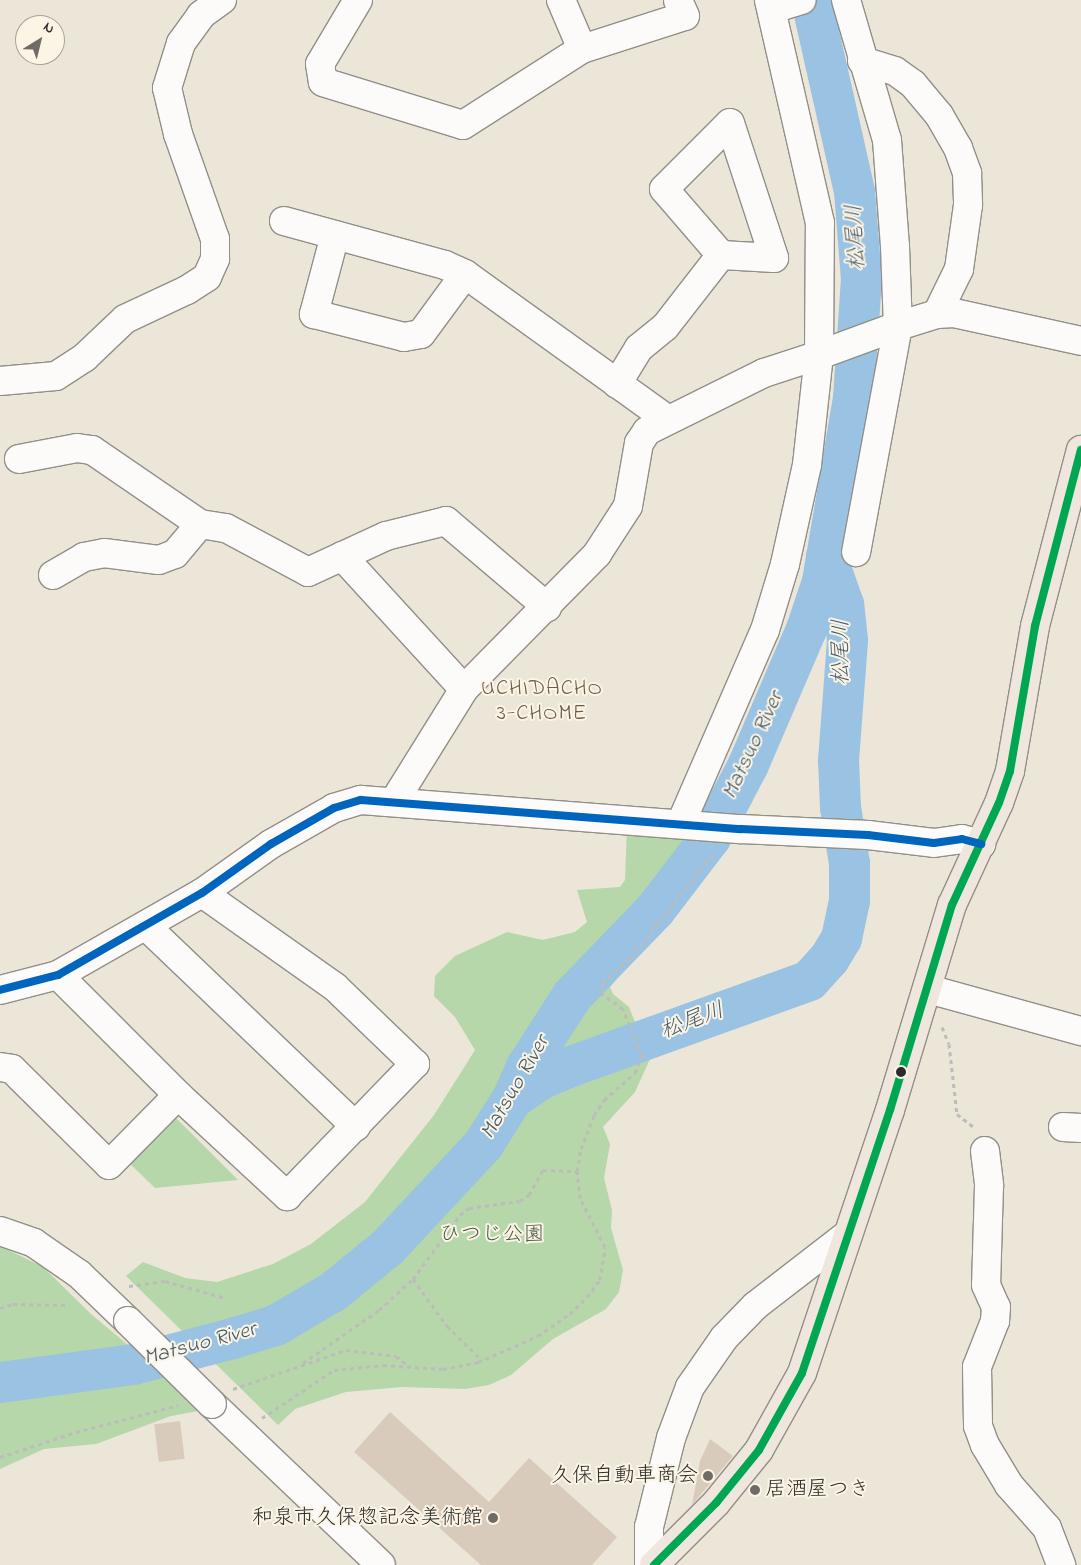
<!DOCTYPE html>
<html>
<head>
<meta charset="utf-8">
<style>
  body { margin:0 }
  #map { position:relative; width:1081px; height:1565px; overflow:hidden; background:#ece6d8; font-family:"Indie Flower","Klee One",sans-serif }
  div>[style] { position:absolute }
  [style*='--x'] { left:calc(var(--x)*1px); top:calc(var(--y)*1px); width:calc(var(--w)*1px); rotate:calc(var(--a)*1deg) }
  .green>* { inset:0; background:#b5d7a9 }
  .river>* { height:41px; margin:-20.5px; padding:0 20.5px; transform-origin:20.5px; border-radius:20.5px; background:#99c2e3 }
  .building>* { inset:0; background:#d9cbbc; transform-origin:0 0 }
  .path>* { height:3px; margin-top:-1.5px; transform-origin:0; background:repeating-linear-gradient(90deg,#bdbcba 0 4px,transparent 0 8px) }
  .roads { filter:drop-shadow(1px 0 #918f88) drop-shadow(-1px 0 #918f88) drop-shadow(0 1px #918f88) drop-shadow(0 -1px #918f88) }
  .minor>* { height:28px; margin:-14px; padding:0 14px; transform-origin:14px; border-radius:14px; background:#fcfbf9 }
  .major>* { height:28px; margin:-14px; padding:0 14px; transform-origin:14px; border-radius:14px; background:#efe6de }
  .bridges { filter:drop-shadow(1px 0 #918f88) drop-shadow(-1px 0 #918f88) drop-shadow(0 1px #918f88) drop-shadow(0 -1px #918f88) }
  .minor-bridge>* { height:28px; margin:-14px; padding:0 14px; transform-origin:14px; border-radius:14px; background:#fcfbf9 }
  .bus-1>* { height:8px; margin:-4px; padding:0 4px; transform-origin:4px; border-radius:4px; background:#00a651 }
  .bus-2>* { height:8px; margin:-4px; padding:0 4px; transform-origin:4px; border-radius:4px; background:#0065bd }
  .dots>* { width:14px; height:14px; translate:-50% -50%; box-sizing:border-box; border:2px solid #fcf5e5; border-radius:50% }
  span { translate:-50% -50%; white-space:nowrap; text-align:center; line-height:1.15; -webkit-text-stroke:4px #fcf5e5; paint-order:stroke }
  .park-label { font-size:21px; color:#475b45 }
  .poi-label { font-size:21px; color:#2b2b2b }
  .right { translate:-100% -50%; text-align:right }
  .left { translate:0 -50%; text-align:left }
  .water-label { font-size:22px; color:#455b6d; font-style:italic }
  .neighbourhood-label { font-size:22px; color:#6e5a4a; letter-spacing:1px }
  .north { position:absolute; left:15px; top:15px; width:50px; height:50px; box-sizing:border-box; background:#fcf5e5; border:1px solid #a8a49b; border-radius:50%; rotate:36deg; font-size:14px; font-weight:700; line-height:20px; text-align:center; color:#2b2b2b }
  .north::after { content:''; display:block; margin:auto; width:18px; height:22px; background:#6f6c68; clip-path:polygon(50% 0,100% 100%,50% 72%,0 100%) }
</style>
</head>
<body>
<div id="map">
  <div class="green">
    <i style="clip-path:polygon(627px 826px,741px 829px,610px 987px,613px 994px,629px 1007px,650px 1059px,635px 1092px,603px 1127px,610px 1144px,604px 1178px,612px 1210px,611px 1228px,623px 1270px,619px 1292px,606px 1309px,553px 1339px,511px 1375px,489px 1385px,465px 1389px,402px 1387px,346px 1392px,295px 1409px,278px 1425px,126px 1276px,143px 1262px,185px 1278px,217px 1282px,273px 1264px,311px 1244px,365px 1202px,434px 1115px,475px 1050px,455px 1017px,434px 996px,435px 976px,455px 956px,507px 932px,543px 940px,575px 932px,587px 922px,577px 890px,620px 887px,625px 880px)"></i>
    <i style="clip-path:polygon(170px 1112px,238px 1180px,155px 1188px,124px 1158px)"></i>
    <i style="clip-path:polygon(0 1246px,43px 1267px,91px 1314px,165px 1376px,198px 1411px,171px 1416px,96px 1444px,44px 1449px,0 1469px)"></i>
  </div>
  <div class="river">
    <i style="--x:512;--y:1098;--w:36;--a:-34"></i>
    <i style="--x:542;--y:1078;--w:25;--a:-23"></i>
    <i style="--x:565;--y:1068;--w:259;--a:-19.8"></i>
    <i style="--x:809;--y:980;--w:30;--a:-48"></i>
    <i style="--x:829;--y:958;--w:23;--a:-59"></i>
    <i style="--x:841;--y:938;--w:38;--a:-78"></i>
    <i style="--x:849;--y:901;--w:38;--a:-90"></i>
    <i style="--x:849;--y:863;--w:57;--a:-99.1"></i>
    <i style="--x:840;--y:807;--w:47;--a:-92.4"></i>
    <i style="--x:838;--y:760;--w:120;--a:-85.7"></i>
    <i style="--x:847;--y:640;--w:36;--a:-96"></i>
    <i style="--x:843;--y:604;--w:51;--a:-109.5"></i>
    <i style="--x:0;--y:1382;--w:134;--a:-7.7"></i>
    <i style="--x:133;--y:1364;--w:102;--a:-14.7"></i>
    <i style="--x:232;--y:1338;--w:45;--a:-16.8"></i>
    <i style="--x:275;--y:1325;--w:67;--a:-30.4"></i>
    <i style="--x:333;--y:1291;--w:70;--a:-39.2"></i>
    <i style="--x:387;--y:1247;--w:141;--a:-47"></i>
    <i style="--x:483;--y:1144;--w:54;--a:-57.8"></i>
    <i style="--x:512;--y:1098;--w:36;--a:-66"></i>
    <i style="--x:527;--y:1065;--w:83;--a:-57.3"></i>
    <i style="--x:572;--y:995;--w:120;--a:-46"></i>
    <i style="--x:655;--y:909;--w:91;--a:-52.6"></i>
    <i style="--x:710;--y:837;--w:82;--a:-62.5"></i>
    <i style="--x:748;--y:764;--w:147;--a:-66.8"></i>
    <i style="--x:806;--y:629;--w:51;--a:-71.6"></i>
    <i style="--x:822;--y:581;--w:186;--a:-80.4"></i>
    <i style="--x:853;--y:398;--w:119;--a:-86.2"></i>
    <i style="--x:861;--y:279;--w:88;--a:-94.5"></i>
    <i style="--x:854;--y:191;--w:196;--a:-102.7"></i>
  </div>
  <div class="building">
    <i style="clip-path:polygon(390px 1412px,489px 1502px,529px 1458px,617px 1537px,592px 1565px,481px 1565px,354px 1452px)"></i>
    <i style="left:180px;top:1421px;width:38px;height:26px;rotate:83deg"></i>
    <i style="clip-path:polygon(710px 1439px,733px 1456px,692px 1505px,700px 1461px)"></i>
  </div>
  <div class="path">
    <i style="--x:942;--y:1027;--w:18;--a:68"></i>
    <i style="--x:949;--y:1044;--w:70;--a:83.5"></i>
    <i style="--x:957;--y:1114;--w:24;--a:38"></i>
    <i style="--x:413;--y:1279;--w:58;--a:54.1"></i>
    <i style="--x:447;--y:1326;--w:49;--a:44.2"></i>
    <i style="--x:129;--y:1286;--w:36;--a:-8"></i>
    <i style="--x:165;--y:1281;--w:63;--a:15.6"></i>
    <i style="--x:0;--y:1308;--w:14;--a:-17"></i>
    <i style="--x:13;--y:1304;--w:55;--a:1"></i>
    <i style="--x:303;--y:1363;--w:93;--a:-34.9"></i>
    <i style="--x:379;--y:1310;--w:46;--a:-42.4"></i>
    <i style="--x:413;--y:1279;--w:79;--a:-53.7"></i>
    <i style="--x:460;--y:1215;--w:11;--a:-38"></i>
    <i style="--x:469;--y:1208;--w:51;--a:-7.8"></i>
    <i style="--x:520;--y:1201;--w:11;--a:-34"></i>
    <i style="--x:529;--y:1195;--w:29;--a:-61"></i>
    <i style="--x:543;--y:1170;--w:34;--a:2"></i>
    <i style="--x:233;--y:1389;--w:120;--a:-19"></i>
    <i style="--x:346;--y:1350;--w:50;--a:6.8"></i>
    <i style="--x:396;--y:1356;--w:16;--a:38"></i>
    <i style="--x:262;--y:1418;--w:87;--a:-33.7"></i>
    <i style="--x:334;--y:1370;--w:49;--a:-5.8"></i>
    <i style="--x:383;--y:1365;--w:60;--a:3.8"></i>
    <i style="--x:443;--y:1369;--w:36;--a:-11"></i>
    <i style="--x:478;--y:1362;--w:65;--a:-23.4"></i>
    <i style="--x:538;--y:1336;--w:39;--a:-35"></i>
    <i style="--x:570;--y:1314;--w:24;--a:-45"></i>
    <i style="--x:587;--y:1297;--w:21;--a:-53"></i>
    <i style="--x:600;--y:1280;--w:33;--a:-81"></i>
    <i style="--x:605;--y:1247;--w:55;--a:-117"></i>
    <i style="--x:580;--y:1198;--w:27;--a:-96"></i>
    <i style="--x:577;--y:1171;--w:22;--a:-80"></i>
    <i style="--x:581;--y:1149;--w:36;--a:-69"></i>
    <i style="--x:594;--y:1115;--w:18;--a:-56"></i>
    <i style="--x:604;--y:1100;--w:41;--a:-41.1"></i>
    <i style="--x:635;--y:1073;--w:19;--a:-69"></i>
    <i style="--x:642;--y:1055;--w:50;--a:-112.4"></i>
    <i style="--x:623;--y:1009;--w:26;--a:-144"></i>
    <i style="--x:602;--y:994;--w:11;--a:-85"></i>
    <i style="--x:603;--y:983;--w:37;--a:-43"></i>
    <i style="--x:630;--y:958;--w:134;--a:-51.3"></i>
    <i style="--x:0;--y:1457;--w:80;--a:-18.2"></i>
    <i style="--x:76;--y:1432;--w:106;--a:-14.7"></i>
  </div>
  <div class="roads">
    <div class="minor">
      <i style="--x:358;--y:0;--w:74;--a:120.7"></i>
      <i style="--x:320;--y:64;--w:18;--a:81"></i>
      <i style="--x:323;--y:82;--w:146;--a:17.1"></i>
      <i style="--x:463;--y:125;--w:141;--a:-32.6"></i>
      <i style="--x:582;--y:49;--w:108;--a:-17.8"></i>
      <i style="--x:685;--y:16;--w:17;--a:-114"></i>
      <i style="--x:561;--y:0;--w:53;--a:66.8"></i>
      <i style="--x:846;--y:0;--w:146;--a:73.7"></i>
      <i style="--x:887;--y:140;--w:106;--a:85.7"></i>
      <i style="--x:895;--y:246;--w:80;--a:87.9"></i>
      <i style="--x:898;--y:326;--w:230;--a:100.5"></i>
      <i style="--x:772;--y:9;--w:31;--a:-17"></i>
      <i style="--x:862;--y:61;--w:34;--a:17"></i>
      <i style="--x:895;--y:71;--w:22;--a:36"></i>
      <i style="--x:913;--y:84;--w:40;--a:50"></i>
      <i style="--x:939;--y:115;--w:38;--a:60"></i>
      <i style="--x:958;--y:148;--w:27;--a:70"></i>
      <i style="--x:967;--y:173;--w:32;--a:88"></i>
      <i style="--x:968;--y:205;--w:65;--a:98"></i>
      <i style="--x:959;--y:269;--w:50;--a:116.1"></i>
      <i style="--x:730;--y:123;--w:142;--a:71.9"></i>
      <i style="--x:774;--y:258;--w:53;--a:-176.8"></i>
      <i style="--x:721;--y:255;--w:87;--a:-130.8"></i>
      <i style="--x:664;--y:189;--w:93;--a:-45"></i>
      <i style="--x:284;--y:221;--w:167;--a:15.3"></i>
      <i style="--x:445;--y:265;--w:22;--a:24"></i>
      <i style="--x:465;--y:274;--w:250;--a:35.7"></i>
      <i style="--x:335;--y:235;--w:82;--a:104.9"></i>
      <i style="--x:314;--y:314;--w:93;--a:14.3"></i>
      <i style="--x:404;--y:337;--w:17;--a:-10"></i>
      <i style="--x:421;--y:334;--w:74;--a:-53.7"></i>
      <i style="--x:0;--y:381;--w:56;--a:-5.1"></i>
      <i style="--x:56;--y:376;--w:35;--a:-33"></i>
      <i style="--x:85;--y:357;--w:55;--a:-43.5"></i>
      <i style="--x:125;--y:319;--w:68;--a:-25.1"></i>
      <i style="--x:187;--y:290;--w:24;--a:-33"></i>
      <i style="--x:207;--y:277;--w:20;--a:-66"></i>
      <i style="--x:215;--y:259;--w:20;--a:-90"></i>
      <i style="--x:215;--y:239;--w:111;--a:-109.4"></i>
      <i style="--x:178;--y:134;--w:47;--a:-103.4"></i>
      <i style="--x:167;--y:88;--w:47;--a:-72.7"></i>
      <i style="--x:181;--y:43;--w:34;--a:-54"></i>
      <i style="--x:201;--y:15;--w:26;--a:-36"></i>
      <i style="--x:617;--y:384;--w:42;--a:-58.6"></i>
      <i style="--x:639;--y:348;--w:33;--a:-39"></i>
      <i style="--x:665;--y:327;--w:91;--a:-52.1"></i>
      <i style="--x:19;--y:459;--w:59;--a:-10.7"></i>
      <i style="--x:77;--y:448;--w:15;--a:8"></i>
      <i style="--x:92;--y:450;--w:131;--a:34.4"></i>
      <i style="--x:200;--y:524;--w:26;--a:9"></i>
      <i style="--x:226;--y:528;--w:93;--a:28.2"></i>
      <i style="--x:308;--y:572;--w:86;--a:-24.8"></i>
      <i style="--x:386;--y:536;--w:62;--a:-14"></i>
      <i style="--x:446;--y:521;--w:133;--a:40.4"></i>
      <i style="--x:342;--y:556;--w:180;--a:47.5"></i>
      <i style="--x:53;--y:575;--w:36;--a:-30"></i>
      <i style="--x:84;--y:557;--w:20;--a:-11"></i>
      <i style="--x:104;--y:553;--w:55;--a:7.3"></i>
      <i style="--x:159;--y:560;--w:17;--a:-21"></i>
      <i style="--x:175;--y:554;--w:39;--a:-50"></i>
      <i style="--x:395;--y:800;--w:131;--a:-58.1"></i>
      <i style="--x:464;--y:689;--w:190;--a:-45.4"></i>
      <i style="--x:597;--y:554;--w:57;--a:-57.1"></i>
      <i style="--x:628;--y:506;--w:64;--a:-80.1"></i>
      <i style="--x:639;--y:443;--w:14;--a:-56"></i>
      <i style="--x:647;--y:431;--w:131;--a:-26.4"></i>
      <i style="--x:764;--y:373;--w:58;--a:-18.1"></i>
      <i style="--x:819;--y:355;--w:132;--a:-89.6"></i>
      <i style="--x:820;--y:223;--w:229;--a:-102.9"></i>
      <i style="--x:681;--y:823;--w:210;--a:-66.5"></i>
      <i style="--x:765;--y:630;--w:69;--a:-73.1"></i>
      <i style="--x:785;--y:564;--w:101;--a:-77.5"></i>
      <i style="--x:807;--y:465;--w:111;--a:-83.8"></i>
      <i style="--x:819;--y:355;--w:84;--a:-20.2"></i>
      <i style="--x:898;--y:326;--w:41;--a:-17.1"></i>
      <i style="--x:937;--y:314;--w:17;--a:-3"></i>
      <i style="--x:954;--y:313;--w:130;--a:12.4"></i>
      <i style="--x:147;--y:927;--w:289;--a:43.7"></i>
      <i style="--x:58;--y:975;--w:170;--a:45"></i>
      <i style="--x:178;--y:1095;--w:149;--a:42.8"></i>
      <i style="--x:287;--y:1196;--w:184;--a:-45.9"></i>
      <i style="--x:415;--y:1064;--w:111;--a:-136.1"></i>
      <i style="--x:335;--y:987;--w:163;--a:-144.7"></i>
      <i style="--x:928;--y:989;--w:159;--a:15.4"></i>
      <i style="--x:0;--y:990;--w:60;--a:-14.5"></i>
      <i style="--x:58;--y:975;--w:166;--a:-29.7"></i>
      <i style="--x:202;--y:893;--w:85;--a:-35.4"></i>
      <i style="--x:271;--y:844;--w:73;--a:-29.7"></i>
      <i style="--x:334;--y:808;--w:28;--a:-17"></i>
      <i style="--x:361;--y:800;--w:381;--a:4.4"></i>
      <i style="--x:741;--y:829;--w:127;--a:2.7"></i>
      <i style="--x:868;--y:835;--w:66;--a:6.9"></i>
      <i style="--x:934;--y:843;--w:28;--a:-8"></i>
      <i style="--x:962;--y:839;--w:20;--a:15"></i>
      <i style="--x:0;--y:1067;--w:12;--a:9"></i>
      <i style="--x:12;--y:1069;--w:136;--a:44.7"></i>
      <i style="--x:109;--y:1165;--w:98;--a:-45.4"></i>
      <i style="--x:1063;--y:1127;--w:18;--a:3"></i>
      <i style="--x:985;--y:1151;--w:35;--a:83"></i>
      <i style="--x:989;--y:1186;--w:99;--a:91.7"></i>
      <i style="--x:986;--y:1285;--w:24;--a:66"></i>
      <i style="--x:996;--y:1307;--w:14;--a:94"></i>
      <i style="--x:995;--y:1321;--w:49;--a:111.4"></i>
      <i style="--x:977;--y:1367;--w:59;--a:89"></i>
      <i style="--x:978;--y:1426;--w:20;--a:70"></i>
      <i style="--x:985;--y:1445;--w:47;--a:59"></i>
      <i style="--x:1009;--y:1485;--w:57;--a:48.5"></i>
      <i style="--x:1047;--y:1528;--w:40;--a:69"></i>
      <i style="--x:0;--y:1231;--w:36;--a:19"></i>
      <i style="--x:34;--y:1243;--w:55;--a:34.6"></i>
      <i style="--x:79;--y:1274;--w:68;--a:43.8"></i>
      <i style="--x:212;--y:1404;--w:233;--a:43.6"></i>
      <i style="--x:649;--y:1565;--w:38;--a:-90"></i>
      <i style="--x:649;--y:1527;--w:92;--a:-76.1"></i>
      <i style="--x:671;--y:1438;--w:54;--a:-69.6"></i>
      <i style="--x:690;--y:1387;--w:60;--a:-55.2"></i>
      <i style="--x:724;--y:1338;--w:45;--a:-45.9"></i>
      <i style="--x:755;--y:1306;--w:116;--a:-37.7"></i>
    </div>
    <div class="major">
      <i style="--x:654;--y:1565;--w:88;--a:-45"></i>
      <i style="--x:716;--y:1503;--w:68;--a:-50.9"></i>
      <i style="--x:759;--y:1450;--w:88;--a:-60.8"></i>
      <i style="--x:802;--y:1373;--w:277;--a:-71.5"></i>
      <i style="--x:890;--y:1110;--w:214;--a:-73.2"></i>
      <i style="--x:952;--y:905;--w:112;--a:-65.3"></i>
      <i style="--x:999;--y:803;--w:34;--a:-71"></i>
      <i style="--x:1010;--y:771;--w:147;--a:-80.2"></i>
      <i style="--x:1035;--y:626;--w:182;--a:-75.4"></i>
    </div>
  </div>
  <div class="bridges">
    <div class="minor-bridge">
      <i style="--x:128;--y:1321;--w:118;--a:44.7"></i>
    </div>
  </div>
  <div class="bus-1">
    <i style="--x:654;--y:1565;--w:88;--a:-45"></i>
    <i style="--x:716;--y:1503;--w:68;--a:-50.9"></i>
    <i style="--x:759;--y:1450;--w:88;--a:-60.8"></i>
    <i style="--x:802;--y:1373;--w:277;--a:-71.5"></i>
    <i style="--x:890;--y:1110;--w:214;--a:-73.2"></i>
    <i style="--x:952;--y:905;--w:112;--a:-65.3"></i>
    <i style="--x:999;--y:803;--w:34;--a:-71"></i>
    <i style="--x:1010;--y:771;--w:147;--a:-80.2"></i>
    <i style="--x:1035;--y:626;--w:182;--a:-75.4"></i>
  </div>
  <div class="bus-2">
    <i style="--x:0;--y:990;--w:60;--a:-14.5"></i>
    <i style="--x:58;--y:975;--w:166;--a:-29.7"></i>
    <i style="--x:202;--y:893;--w:85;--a:-35.4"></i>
    <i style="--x:271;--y:844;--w:73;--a:-29.7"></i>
    <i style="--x:334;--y:808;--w:28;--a:-17"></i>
    <i style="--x:361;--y:800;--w:381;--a:4.4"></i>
    <i style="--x:741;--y:829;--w:127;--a:2.7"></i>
    <i style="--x:868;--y:835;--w:66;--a:6.9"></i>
    <i style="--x:934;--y:843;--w:28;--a:-8"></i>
    <i style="--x:962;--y:839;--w:20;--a:15"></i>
  </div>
  <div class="dots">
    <i style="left:901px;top:1072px;background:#2b2b2b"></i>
    <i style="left:708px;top:1476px;background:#6f6c68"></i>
    <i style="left:755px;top:1490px;background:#6f6c68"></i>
    <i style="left:493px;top:1518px;background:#6f6c68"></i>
  </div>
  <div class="park-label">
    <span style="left:492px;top:1235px">ひつじ公園</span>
  </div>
  <div class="poi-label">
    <span class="right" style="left:698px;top:1476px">久保自動車商会</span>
    <span class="left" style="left:765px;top:1490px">居酒屋つき</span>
    <span class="right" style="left:483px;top:1518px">和泉市久保惣記念美術館</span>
  </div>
  <div class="water-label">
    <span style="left:857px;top:237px;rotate:-93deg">松尾川</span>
    <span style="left:843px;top:652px;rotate:-90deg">松尾川</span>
    <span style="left:754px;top:746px;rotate:-65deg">Matsuo River</span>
    <span style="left:693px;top:1022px;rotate:-20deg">松尾川</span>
    <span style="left:516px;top:1088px;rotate:-60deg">Matsuo River</span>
    <span style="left:200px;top:1345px;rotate:-15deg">Matsuo River</span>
  </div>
  <div class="neighbourhood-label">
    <span style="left:542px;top:702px">UCHIDACHO<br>3-CHOME</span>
  </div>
  <div class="north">N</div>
</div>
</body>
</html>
